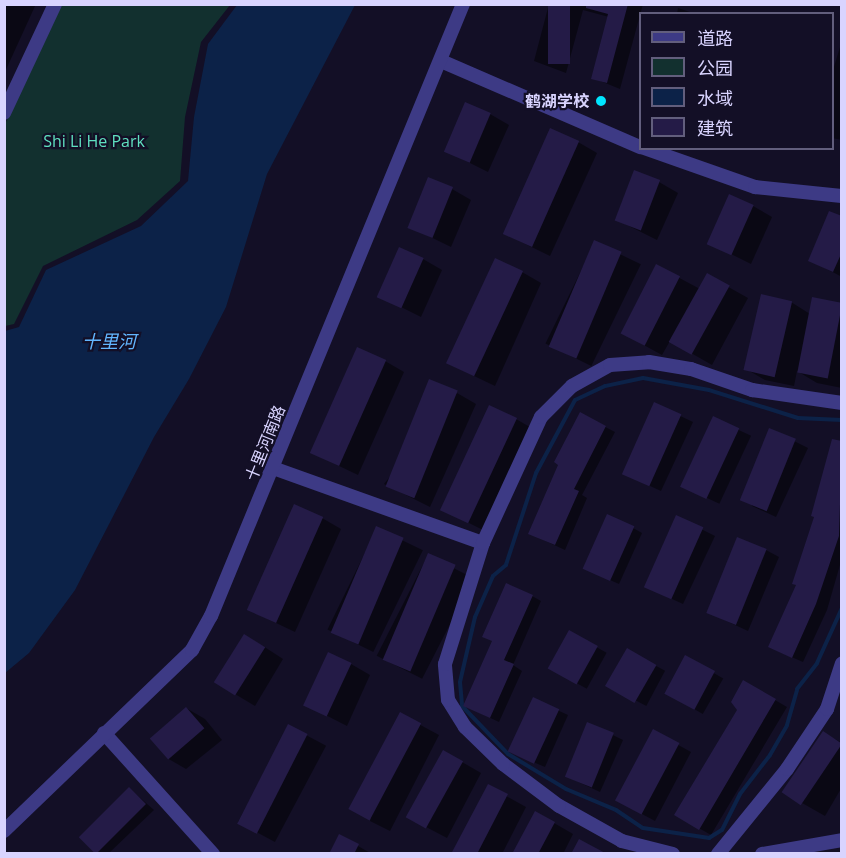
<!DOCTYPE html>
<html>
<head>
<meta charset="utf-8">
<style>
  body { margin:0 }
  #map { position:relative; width:846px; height:858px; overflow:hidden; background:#130f26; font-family:"Open Sans","Noto Sans SC",sans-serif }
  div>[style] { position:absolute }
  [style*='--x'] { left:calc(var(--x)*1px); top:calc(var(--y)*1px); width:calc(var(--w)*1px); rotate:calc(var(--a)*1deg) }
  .green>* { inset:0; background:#12302f }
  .water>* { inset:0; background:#0c2248 }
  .shadow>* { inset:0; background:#0007; transform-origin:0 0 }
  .stream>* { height:4px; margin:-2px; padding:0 2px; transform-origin:2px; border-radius:2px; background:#0c2248 }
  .building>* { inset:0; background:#241b47; transform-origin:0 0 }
  .minor>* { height:14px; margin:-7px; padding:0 7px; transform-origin:7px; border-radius:7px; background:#3d3a85 }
  .dots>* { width:16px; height:16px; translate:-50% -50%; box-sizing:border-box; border:3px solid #130f26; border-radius:50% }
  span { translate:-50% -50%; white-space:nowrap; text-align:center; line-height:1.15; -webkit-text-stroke:4.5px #130f26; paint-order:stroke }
  .poi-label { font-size:16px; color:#d9d4ff; font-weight:700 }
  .right { translate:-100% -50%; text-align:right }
  .park-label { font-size:16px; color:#5fe0c0 }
  .street-label { font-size:16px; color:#d9d4ff }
  .water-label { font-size:18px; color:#62b6ff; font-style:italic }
  .frame { position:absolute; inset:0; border:6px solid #d9d4ff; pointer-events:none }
  .legend { position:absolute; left:639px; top:12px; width:195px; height:138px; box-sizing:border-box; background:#130f26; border:2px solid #625e7d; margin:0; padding:8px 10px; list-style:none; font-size:18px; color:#d9d4ff }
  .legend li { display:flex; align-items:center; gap:12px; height:30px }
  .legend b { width:30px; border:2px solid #625e7d }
</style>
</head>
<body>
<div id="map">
  <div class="green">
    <i style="clip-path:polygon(60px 5px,230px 5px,201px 42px,185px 117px,180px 181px,137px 220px,43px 266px,14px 324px,5px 326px,5px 124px)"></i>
  </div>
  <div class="water">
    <i style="clip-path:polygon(237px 5px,355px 5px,267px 174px,226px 307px,189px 379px,154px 437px,75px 590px,29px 653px,5px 673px,5px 331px,19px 327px,46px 270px,141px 226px,188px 181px,194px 117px,208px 44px)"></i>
  </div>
  <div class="shadow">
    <i style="clip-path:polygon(4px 4px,36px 4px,4px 74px)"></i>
    <i style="clip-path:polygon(549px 4px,643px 4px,620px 89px,593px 78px,609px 17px,583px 10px,566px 73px,534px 61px)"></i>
    <i style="clip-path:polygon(678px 8px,696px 14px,677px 14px)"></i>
    <i style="clip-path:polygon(841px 44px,842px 45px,842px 140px,832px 138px,832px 73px)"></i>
    <i style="clip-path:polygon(490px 114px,509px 125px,488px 172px,446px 151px)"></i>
    <i style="clip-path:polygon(578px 142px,597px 153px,550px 256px,505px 234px)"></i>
    <i style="clip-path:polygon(659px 182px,678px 193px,657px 240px,615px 219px)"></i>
    <i style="clip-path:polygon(452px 189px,471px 200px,451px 247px,408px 226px)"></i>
    <i style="clip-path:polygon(753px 206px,772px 217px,751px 264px,709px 243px)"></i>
    <i style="clip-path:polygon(842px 218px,842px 277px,810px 260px)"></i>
    <i style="left:595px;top:242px;width:51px;height:113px;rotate:26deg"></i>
    <i style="clip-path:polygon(423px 259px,442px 270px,421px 317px,379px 296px)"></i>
    <i style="clip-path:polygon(657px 266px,700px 289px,707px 275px,748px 298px,712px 365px,670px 341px,662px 355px,640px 343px)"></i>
    <i style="clip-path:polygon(522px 272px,541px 283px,495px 386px,449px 364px)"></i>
    <i style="clip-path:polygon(791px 302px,810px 314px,842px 305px,842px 388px,817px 383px,797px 371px,794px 386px,765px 380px,746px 369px)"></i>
    <i style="clip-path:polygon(385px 361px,404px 372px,358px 475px,312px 453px)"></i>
    <i style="clip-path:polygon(457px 393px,476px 404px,430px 507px,384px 484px)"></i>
    <i style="clip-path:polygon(655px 404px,693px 422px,661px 491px,637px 480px)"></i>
    <i style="clip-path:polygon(580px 414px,615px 432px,582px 495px,587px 498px,565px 550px,539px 538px)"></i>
    <i style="left:713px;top:418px;width:42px;height:75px;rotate:25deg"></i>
    <i style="clip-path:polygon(516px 419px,535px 430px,489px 533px,443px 510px)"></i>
    <i style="clip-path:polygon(770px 429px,808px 448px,776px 517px,752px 506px)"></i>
    <i style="clip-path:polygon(842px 443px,842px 558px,827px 610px,803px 662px,780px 652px)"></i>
    <i style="clip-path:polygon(677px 517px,715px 536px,683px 604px,659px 593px)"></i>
    <i style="clip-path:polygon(322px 518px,341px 529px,295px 632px,249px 610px)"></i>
    <i style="left:377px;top:528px;width:51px;height:113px;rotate:26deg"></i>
    <i style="clip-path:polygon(633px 528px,642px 533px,619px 584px,594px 573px)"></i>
    <i style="clip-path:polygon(766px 550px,779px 557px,748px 631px,707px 612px)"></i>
    <i style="left:428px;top:555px;width:51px;height:113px;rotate:27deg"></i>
    <i style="clip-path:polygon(532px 596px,541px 601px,513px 665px,522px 671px,499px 722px,465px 706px)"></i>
    <i style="left:569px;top:632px;width:43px;height:41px;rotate:29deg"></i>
    <i style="clip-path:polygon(263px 646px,283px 659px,255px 706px,215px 682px)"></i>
    <i style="left:628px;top:651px;width:42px;height:40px;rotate:28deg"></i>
    <i style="left:686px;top:657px;width:43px;height:41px;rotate:30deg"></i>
    <i style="clip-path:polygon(351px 664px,370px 675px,347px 726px,306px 705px)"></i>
    <i style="clip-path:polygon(744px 682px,787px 707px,711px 835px,676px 815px,739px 709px)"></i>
    <i style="clip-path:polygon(533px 699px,568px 715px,545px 767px,519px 756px)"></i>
    <i style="clip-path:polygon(186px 708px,205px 719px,222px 740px,186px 769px,167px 758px,151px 738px)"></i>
    <i style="clip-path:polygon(400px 714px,439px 735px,390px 831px,370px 821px)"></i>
    <i style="clip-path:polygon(588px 723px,623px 740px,600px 792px,574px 780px)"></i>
    <i style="left:289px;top:726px;width:42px;height:109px;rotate:28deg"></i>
    <i style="clip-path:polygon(653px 731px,691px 752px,655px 821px,629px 807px)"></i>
    <i style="clip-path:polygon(824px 733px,842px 743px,842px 787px,825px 816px,788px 795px)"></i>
    <i style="clip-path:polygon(462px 762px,481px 773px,447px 838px,409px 818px)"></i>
    <i style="clip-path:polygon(488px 786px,526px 807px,502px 854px,458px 854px)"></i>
    <i style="clip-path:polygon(130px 789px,154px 810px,108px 854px,97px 854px,95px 852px)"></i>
    <i style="clip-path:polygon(554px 823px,573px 834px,563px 854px,514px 854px)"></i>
    <i style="clip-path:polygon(339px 836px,358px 846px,372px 854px,330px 854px)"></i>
  </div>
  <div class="stream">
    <i style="--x:842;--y:420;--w:44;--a:-177.4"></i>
    <i style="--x:798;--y:418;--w:93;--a:-162.5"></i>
    <i style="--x:709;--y:390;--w:67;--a:-169.7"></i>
    <i style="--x:643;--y:378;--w:39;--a:168"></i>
    <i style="--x:605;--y:386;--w:33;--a:155"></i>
    <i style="--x:575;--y:400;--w:83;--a:118.1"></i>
    <i style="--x:536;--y:473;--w:97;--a:108.1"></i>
    <i style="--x:506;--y:565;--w:17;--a:140"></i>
    <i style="--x:493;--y:576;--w:45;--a:113.7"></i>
    <i style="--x:475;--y:617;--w:67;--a:103"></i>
    <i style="--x:460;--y:682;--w:24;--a:85"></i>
    <i style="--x:462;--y:706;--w:66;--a:46.2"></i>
    <i style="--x:508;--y:754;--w:68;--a:31.1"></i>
    <i style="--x:566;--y:789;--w:54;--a:22.8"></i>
    <i style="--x:616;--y:810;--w:32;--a:34"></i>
    <i style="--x:643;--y:828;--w:67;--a:8.6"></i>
    <i style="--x:709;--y:838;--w:15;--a:-32"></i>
    <i style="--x:722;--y:830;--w:40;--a:-63.4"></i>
    <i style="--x:740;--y:794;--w:49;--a:-52.4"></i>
    <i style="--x:770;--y:755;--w:34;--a:-60"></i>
    <i style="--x:787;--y:725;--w:37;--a:-74"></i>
    <i style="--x:797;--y:689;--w:33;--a:-52"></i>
    <i style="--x:817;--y:663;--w:60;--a:-65.6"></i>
  </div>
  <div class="building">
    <i style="left:548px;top:4px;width:22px;height:60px"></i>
    <i style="clip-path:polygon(586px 4px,628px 4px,607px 83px,591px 79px,608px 14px,586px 8px)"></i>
    <i style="left:465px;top:102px;width:28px;height:54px;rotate:23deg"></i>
    <i style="left:550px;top:128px;width:32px;height:116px;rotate:24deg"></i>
    <i style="left:634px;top:170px;width:28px;height:54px;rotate:21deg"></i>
    <i style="left:428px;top:177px;width:27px;height:55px;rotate:22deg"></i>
    <i style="left:729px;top:194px;width:27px;height:55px;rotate:24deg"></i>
    <i style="clip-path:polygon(829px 211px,842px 216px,842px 252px,833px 272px,808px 261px)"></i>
    <i style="left:594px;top:240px;width:30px;height:116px;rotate:23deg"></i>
    <i style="left:399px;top:247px;width:27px;height:55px;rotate:24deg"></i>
    <i style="left:495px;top:258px;width:31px;height:116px;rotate:25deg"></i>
    <i style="left:656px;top:264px;width:27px;height:78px;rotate:27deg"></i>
    <i style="left:707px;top:273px;width:26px;height:79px;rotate:29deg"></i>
    <i style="left:761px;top:294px;width:32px;height:78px;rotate:13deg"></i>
    <i style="left:812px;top:297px;width:31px;height:77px;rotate:11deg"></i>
    <i style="left:357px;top:347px;width:32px;height:116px;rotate:24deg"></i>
    <i style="left:429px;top:379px;width:31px;height:116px;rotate:22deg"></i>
    <i style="left:654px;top:402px;width:30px;height:79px;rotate:24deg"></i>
    <i style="left:489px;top:405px;width:31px;height:116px;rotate:25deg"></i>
    <i style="clip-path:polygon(580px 412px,606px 426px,574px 489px,579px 491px,555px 545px,528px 534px,558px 465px,554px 462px)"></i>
    <i style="left:713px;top:416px;width:29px;height:78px;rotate:25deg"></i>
    <i style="left:769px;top:428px;width:29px;height:78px;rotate:22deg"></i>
    <i style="clip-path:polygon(832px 439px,842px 441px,839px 536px,816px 604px,792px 658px,768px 647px,796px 585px,792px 584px,814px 517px,811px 516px)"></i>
    <i style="left:294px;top:504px;width:32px;height:116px;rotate:24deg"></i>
    <i style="left:607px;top:514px;width:30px;height:60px;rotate:24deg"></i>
    <i style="left:676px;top:515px;width:30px;height:79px;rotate:24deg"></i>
    <i style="left:376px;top:526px;width:30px;height:116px;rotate:23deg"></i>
    <i style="left:737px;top:537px;width:32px;height:82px;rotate:22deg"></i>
    <i style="left:428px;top:553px;width:30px;height:116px;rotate:23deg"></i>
    <i style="clip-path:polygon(506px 583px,533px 595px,504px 660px,514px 664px,490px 718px,463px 706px,492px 641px,482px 637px)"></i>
    <i style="left:569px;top:630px;width:33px;height:44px;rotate:29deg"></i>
    <i style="left:244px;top:634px;width:25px;height:57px;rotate:32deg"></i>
    <i style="left:627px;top:648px;width:34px;height:44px;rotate:30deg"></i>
    <i style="left:328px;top:652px;width:26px;height:59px;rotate:25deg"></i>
    <i style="left:685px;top:655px;width:34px;height:44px;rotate:28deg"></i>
    <i style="clip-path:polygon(743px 680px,776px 699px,699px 830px,674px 815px,737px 710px,731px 702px)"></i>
    <i style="left:533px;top:697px;width:29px;height:60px;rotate:25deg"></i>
    <i style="left:186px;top:707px;width:28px;height:48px;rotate:49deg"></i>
    <i style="left:400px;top:712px;width:24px;height:110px;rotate:28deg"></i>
    <i style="left:587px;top:722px;width:29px;height:59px;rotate:22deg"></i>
    <i style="left:288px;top:724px;width:22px;height:112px;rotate:27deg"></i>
    <i style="left:653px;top:729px;width:30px;height:81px;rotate:28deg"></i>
    <i style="left:823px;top:731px;width:23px;height:74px;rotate:34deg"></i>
    <i style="left:443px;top:750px;width:23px;height:77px;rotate:29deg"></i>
    <i style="clip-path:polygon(488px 784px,508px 794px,477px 854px,451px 854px)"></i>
    <i style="left:129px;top:787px;width:24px;height:71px;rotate:45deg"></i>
    <i style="clip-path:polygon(535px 811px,555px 822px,538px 854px,512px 854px)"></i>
    <i style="clip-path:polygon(339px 834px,359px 844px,354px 854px,329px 854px)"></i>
    <i style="clip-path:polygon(579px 839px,607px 854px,571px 854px)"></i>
  </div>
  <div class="minor">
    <i style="--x:441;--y:61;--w:217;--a:23.4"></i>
    <i style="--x:4;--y:113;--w:120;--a:-64.9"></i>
    <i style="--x:644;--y:148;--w:118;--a:19.4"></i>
    <i style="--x:755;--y:187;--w:87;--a:5.9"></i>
    <i style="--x:273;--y:468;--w:223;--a:19.7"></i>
    <i style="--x:104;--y:733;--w:163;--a:48"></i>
    <i style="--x:4;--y:831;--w:261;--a:-43.9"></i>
    <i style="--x:192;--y:650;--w:39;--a:-61"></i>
    <i style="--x:211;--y:616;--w:662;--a:-67.62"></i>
    <i style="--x:673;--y:854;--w:53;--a:-165.7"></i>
    <i style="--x:622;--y:841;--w:72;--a:-150.9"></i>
    <i style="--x:559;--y:806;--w:70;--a:-143.1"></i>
    <i style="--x:503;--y:764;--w:53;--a:-135.8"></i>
    <i style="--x:465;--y:727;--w:32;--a:-122"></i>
    <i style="--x:448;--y:700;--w:36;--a:-95"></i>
    <i style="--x:445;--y:664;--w:127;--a:-72.6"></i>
    <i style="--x:483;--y:543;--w:139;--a:-65.3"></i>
    <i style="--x:541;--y:417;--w:44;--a:-45"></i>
    <i style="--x:572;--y:386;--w:43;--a:-28.9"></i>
    <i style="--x:610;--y:365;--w:39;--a:-4"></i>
    <i style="--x:649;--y:362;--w:43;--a:9.5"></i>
    <i style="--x:691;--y:369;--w:65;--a:19"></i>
    <i style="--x:752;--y:390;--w:91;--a:8.2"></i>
    <i style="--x:718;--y:854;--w:109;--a:-50.9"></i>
    <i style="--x:787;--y:769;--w:72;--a:-56.3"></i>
    <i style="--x:827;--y:709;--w:48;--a:-71.9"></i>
    <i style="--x:762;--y:854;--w:81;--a:-9.9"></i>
  </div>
  <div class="dots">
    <i style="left:601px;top:101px;background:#00e5ff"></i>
  </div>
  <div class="poi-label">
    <span class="right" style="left:589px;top:101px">鹤湖学校</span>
  </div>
  <div class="park-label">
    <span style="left:94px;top:141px">Shi Li He Park</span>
  </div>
  <div class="street-label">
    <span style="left:265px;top:443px;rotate:-68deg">十里河南路</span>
  </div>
  <div class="water-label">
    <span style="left:109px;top:341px">十里河</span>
  </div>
  <div class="frame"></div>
  <ul class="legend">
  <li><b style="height:8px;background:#3d3a85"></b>道路</li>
  <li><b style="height:16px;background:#12302f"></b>公园</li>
  <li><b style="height:16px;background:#0c2248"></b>水域</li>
  <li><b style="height:16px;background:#241b47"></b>建筑</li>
  </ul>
</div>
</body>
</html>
